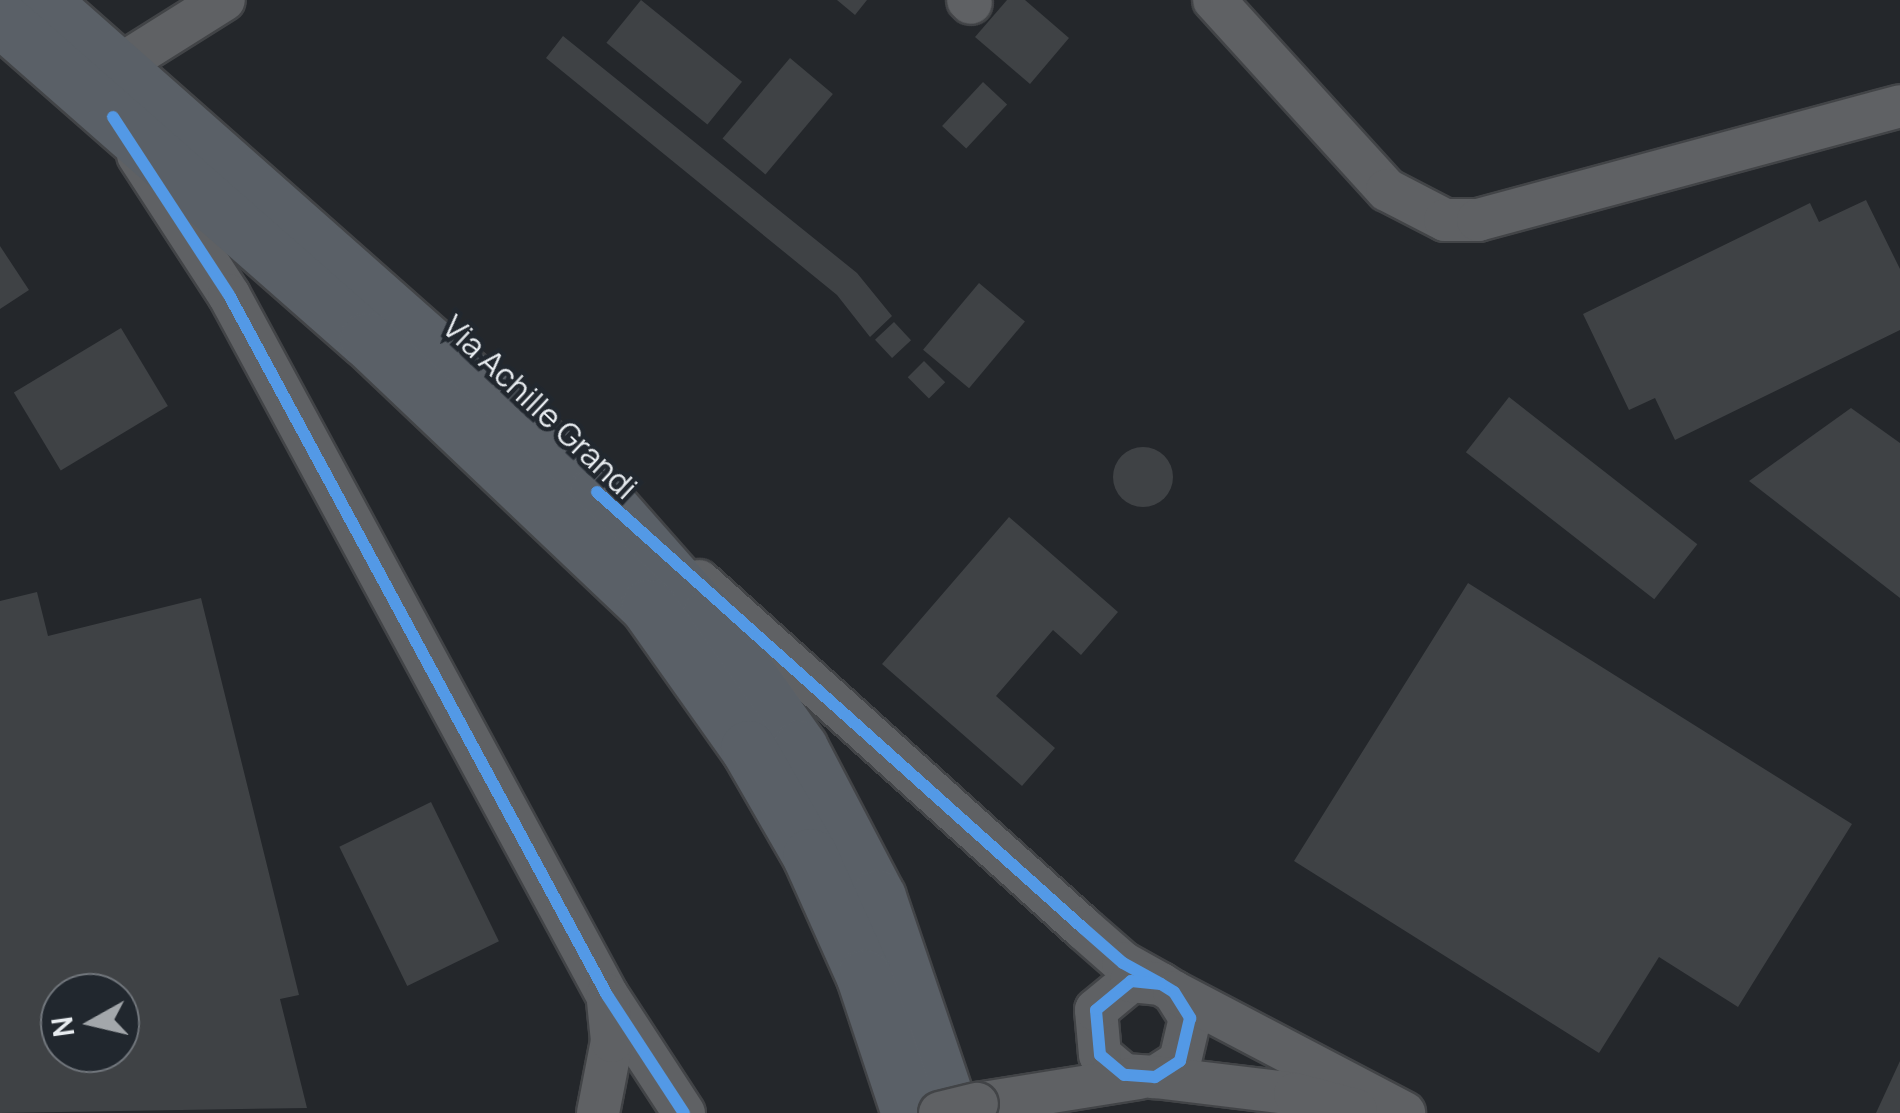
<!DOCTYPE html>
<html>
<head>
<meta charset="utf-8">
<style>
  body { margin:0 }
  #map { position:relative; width:1900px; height:1113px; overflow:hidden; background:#24272b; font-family:Manrope,sans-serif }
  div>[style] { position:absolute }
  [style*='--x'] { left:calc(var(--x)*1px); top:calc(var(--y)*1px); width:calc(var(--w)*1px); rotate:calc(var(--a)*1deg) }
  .building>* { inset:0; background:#3f4245; transform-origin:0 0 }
  .round { border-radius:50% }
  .roads { filter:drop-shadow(2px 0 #424447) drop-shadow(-2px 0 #424447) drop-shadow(0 2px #424447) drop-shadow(0 -2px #424447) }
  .minor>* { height:42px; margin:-21px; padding:0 21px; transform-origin:21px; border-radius:21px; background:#5f6164 }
  .major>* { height:55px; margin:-27.5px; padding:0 27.5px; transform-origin:27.5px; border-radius:27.5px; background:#5a6067 }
  .bridges { filter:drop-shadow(2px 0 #424447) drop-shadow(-2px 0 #424447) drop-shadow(0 2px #424447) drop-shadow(0 -2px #424447) }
  .minor-bridge>* { height:42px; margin:-21px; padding:0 21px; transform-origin:21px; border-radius:21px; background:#5f6164 }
  .cycleway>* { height:12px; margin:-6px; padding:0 6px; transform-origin:6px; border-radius:6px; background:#5399e6 }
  span { translate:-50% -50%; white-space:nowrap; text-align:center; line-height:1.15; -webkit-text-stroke:9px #21272e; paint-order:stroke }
  .street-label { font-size:32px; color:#e8ecf0 }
  .north { position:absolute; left:40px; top:973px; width:100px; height:100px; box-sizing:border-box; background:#21272e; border:2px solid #71767c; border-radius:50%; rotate:262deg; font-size:28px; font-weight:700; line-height:40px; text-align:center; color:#e8ecf0 }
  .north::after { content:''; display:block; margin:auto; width:35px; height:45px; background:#a3a7ab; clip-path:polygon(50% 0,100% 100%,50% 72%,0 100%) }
</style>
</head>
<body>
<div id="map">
  <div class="building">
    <i style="left:641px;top:0;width:130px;height:55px;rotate:39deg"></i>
    <i style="clip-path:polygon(837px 0,867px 0,855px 15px)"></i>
    <i style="clip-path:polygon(1007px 0,1025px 0,1069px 38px,1030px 84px,975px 37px)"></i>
    <i style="clip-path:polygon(563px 36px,857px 273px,892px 316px,870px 337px,837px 295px,546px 58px)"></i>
    <i style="left:790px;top:58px;width:56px;height:105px;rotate:40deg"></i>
    <i style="left:983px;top:82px;width:33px;height:60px;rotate:43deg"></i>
    <i style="clip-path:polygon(1866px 200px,1900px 269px,1900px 330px,1675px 440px,1655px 398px,1629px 410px,1583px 314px,1810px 203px,1819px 222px)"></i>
    <i style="clip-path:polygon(0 246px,29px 290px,0 309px)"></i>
    <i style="left:979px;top:283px;width:60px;height:87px;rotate:40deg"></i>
    <i style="left:894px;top:322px;width:25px;height:26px;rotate:47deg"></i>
    <i style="left:121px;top:328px;width:91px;height:125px;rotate:59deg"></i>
    <i style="left:924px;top:361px;width:30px;height:23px;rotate:45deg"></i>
    <i style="left:1509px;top:397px;width:239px;height:70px;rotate:38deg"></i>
    <i style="clip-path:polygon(1851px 408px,1900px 443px,1900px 598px,1749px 481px)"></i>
    <i class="round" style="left:1113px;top:447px;width:60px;height:60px"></i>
    <i style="clip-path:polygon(1009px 517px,1118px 612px,1081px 655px,1053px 630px,996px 696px,1055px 748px,1022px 786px,882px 664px)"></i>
    <i style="clip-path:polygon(1468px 583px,1852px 824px,1738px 1007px,1659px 957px,1599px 1053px,1294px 861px)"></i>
    <i style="clip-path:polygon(evenodd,37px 592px,48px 636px,201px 598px,299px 995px,280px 999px,307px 1108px,0 1113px,0 601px,37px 592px,60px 993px,120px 993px,120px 1053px,60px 1053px,60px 993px)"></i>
    <i style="left:431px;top:802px;width:155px;height:102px;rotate:64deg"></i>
    <i style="clip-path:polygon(1900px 1061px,1900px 1113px,1876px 1113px)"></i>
  </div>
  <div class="roads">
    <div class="minor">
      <i style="--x:968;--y:0;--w:4;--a:45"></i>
      <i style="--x:1214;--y:0;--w:257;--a:47.7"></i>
      <i style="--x:1387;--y:190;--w:65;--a:27.3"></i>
      <i style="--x:1445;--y:220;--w:33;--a:0"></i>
      <i style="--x:1478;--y:220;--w:437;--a:-15.1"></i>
      <i style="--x:117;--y:67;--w:126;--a:-32.1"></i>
      <i style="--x:138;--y:155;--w:167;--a:57"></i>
      <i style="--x:229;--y:295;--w:796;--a:61.63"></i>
      <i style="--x:607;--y:995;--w:141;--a:56.9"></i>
      <i style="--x:699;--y:581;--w:518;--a:42.1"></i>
      <i style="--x:1083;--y:928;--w:53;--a:41.2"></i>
      <i style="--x:1123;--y:963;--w:43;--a:28.9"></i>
      <i style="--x:1161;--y:984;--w:15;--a:32"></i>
      <i style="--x:1174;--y:992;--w:31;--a:58"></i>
      <i style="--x:1190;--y:1018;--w:44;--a:103.1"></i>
      <i style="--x:1180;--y:1061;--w:30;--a:147"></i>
      <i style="--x:1155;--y:1077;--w:31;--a:-176"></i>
      <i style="--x:1124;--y:1075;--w:31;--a:-140"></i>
      <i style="--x:1100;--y:1055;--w:45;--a:-95.1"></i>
      <i style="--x:1096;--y:1010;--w:45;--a:-39.6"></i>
      <i style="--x:1131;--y:981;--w:30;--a:6"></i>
      <i style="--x:1174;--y:992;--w:260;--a:27.7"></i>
      <i style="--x:1155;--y:1077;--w:141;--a:6.9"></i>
      <i style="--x:1295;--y:1094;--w:63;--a:14.7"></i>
      <i style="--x:977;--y:1104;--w:164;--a:-9.1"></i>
      <i style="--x:598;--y:1113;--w:73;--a:-79"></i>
      <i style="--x:612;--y:1041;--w:40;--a:-95.7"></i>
    </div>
    <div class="major">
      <i style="--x:41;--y:0;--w:742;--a:41.51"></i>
      <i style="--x:597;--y:492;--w:168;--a:48.6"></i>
      <i style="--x:708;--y:618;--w:159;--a:54.7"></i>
      <i style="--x:800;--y:748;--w:168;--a:62.4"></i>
      <i style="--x:878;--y:897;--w:228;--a:71.3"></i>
      <i style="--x:0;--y:18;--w:488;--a:41.3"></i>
      <i style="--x:367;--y:340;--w:388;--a:43.5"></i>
      <i style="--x:648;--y:607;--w:173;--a:54.7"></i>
      <i style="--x:748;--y:748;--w:125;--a:60.1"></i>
      <i style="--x:810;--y:856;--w:133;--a:65.9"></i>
      <i style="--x:864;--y:977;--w:143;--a:71.7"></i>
    </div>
  </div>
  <div class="bridges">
    <div class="minor-bridge">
      <i style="--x:940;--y:1113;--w:38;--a:-14"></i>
    </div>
  </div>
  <div class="cycleway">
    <i style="--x:113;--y:117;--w:212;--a:56.9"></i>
    <i style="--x:229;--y:295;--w:796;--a:61.63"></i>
    <i style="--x:607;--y:995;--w:141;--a:56.9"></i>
    <i style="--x:597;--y:492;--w:653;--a:41.9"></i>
    <i style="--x:1083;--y:928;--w:53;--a:41.2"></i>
    <i style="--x:1123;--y:963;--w:43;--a:28.9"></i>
    <i style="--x:1161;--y:984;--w:15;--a:32"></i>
    <i style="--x:1174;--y:992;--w:31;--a:58"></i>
    <i style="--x:1190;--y:1018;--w:44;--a:103.1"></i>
    <i style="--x:1180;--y:1061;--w:30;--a:147"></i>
    <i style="--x:1155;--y:1077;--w:31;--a:-176"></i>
    <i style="--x:1124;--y:1075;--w:31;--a:-140"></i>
    <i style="--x:1100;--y:1055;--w:45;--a:-95.1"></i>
    <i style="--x:1096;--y:1010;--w:45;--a:-39.6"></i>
    <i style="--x:1131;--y:981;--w:30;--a:6"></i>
  </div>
  <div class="street-label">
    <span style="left:540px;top:407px;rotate:43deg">Via Achille Grandi</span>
  </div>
  <div class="north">N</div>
</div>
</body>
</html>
